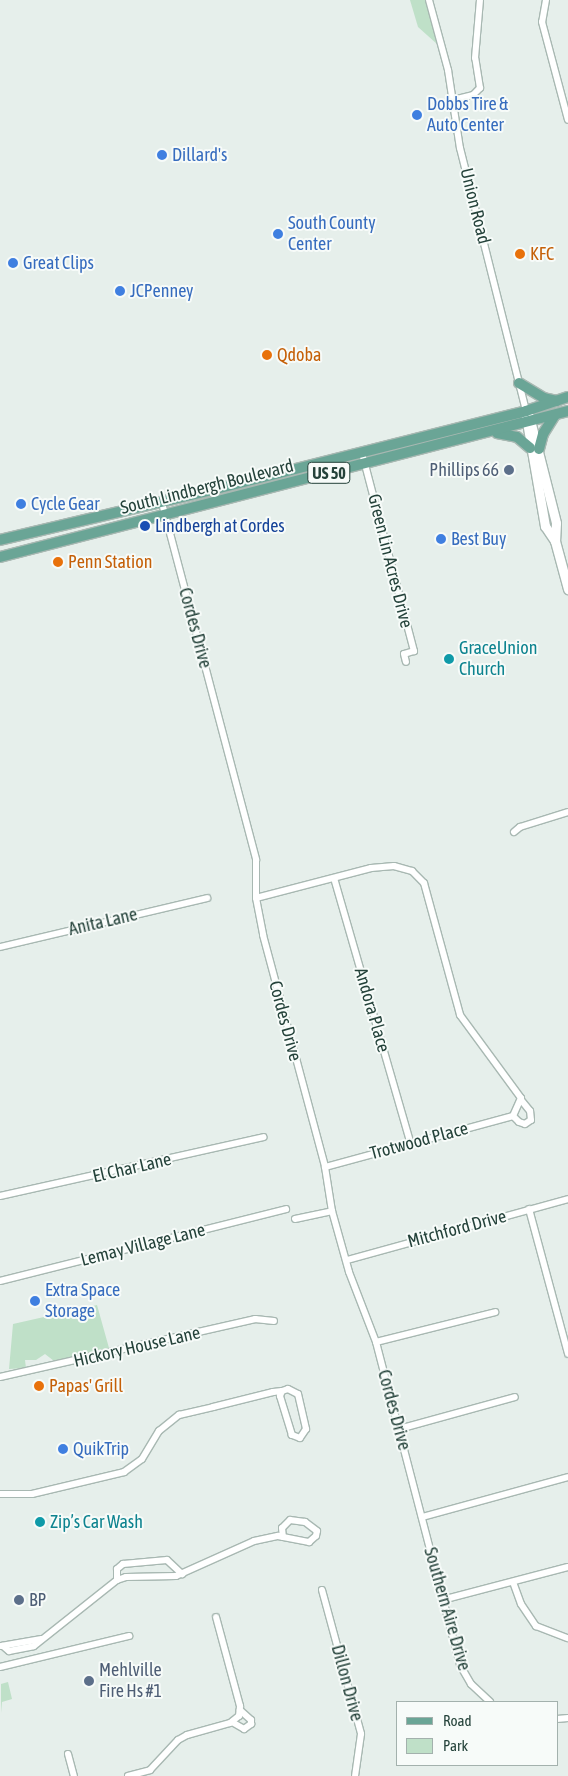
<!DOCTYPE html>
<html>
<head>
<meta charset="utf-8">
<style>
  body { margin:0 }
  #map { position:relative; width:568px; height:1776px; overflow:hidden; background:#e6efeb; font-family:"Asap Condensed",sans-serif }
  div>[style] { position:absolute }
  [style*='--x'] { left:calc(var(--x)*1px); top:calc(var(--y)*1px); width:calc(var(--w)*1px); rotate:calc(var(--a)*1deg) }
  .green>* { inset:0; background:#bfe0c8 }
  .roads { filter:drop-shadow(1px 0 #a8b8b2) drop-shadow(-1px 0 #a8b8b2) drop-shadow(0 1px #a8b8b2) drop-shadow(0 -1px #a8b8b2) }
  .street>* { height:6px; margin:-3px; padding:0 3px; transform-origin:3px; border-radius:3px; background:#fff }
  .secondary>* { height:9px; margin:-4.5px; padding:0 4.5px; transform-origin:4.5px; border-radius:4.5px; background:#fff }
  .primary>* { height:10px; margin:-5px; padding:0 5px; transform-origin:5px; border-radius:5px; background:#6aa596 }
  .dots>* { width:14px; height:14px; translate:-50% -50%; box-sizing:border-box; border:2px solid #f7fbf9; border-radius:50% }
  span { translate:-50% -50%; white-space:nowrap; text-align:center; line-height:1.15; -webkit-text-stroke:4px #f7fbf9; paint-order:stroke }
  .shield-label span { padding:1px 4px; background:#f7fbf9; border:1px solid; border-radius:4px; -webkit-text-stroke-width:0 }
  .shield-label { font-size:16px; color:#24423a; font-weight:700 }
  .shop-label { font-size:18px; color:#366cbe }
  .left { translate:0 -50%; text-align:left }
  .street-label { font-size:18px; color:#24423a }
  .food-label { font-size:18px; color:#c56008 }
  .service-label { font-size:18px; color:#4e5e75 }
  .right { translate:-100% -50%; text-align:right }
  .transit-label { font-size:18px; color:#164399 }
  .culture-label { font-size:18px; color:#0d838f }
  .legend { position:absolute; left:396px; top:1701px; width:162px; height:65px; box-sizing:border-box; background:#f7fbf9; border:1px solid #a3b1ad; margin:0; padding:6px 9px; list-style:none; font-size:15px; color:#24423a }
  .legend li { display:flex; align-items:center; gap:10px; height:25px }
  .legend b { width:25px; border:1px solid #a3b1ad }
</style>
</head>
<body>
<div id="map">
  <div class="green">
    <i style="clip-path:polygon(410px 0,426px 0,437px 44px,418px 27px)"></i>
    <i style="clip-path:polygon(97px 1305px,109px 1348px,54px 1361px,45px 1354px,36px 1360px,25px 1360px,26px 1368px,9px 1369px,13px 1324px)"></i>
    <i style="clip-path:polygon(8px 1682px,12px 1699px,2px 1702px,1px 1713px,1px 1684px)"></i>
  </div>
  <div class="roads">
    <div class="street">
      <i style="--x:429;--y:0;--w:73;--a:74.8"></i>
      <i style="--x:448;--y:70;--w:79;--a:81.3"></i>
      <i style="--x:460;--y:148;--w:271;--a:75.9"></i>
      <i style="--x:546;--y:0;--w:22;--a:100"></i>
      <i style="--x:542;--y:22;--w:101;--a:75.1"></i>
      <i style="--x:453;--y:100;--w:21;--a:-14"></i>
      <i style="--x:473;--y:95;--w:10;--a:-45"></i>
      <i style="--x:480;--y:88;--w:30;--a:-99"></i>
      <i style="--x:475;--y:58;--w:58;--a:-85.1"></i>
      <i style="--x:362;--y:453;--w:205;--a:75.3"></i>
      <i style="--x:414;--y:651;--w:10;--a:163"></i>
      <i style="--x:404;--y:654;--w:8;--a:76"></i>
      <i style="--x:162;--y:503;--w:369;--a:75.2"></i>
      <i style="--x:256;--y:860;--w:38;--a:90"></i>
      <i style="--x:256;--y:898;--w:38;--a:79"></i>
      <i style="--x:263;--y:935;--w:240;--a:75"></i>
      <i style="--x:325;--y:1167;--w:45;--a:81"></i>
      <i style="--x:332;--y:1211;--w:63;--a:74.4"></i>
      <i style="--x:349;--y:1272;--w:75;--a:68.9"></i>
      <i style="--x:376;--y:1342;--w:334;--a:75.4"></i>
      <i style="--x:460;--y:1665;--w:22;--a:60"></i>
      <i style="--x:471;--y:1684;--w:26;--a:43"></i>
      <i style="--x:514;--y:832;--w:8;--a:-40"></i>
      <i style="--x:520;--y:827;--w:50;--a:-17.4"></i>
      <i style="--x:334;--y:878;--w:275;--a:73.9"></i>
      <i style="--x:256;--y:898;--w:119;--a:-14.6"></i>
      <i style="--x:371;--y:868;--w:23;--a:-5"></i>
      <i style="--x:394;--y:866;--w:19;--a:16"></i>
      <i style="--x:412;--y:871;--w:17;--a:45"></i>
      <i style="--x:424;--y:883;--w:137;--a:74.7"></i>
      <i style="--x:460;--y:1015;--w:103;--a:53.7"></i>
      <i style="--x:521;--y:1098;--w:20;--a:114"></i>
      <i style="--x:513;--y:1116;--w:195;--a:164.8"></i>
      <i style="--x:0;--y:947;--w:213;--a:-13.3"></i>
      <i style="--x:513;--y:1116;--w:8;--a:45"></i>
      <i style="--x:519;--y:1122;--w:6;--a:18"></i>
      <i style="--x:525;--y:1124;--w:7;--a:-34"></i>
      <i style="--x:531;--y:1120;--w:9;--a:-96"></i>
      <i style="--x:530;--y:1111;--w:14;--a:-129"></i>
      <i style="--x:0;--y:1196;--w:270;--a:-12.6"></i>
      <i style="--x:529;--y:1209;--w:150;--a:74.9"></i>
      <i style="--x:295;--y:1219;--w:38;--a:-12"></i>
      <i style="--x:347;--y:1260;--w:229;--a:-15.4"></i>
      <i style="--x:0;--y:1281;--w:295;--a:-14.1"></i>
      <i style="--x:376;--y:1342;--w:123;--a:-14.1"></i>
      <i style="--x:0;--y:1377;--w:262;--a:-12.8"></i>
      <i style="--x:255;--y:1319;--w:19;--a:6"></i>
      <i style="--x:399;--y:1429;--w:120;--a:-15.4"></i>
      <i style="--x:0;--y:1494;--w:32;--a:0"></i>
      <i style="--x:32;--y:1494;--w:95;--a:-13.4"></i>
      <i style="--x:124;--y:1472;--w:22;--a:-36"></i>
      <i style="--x:142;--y:1459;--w:33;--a:-59"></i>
      <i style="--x:159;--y:1431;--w:26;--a:-39"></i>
      <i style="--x:179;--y:1415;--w:35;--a:-13"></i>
      <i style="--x:213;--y:1407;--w:62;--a:-14"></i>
      <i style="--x:273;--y:1392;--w:9;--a:-6"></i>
      <i style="--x:282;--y:1391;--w:6;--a:-18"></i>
      <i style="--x:288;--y:1389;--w:11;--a:27"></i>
      <i style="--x:298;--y:1394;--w:36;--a:77"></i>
      <i style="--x:306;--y:1429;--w:11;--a:124"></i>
      <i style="--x:300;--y:1438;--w:9;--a:-159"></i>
      <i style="--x:292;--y:1435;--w:41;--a:-107.1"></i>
      <i style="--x:280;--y:1396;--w:5;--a:-68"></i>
      <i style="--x:422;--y:1517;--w:151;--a:-15.3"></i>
      <i style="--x:117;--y:1580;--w:11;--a:-90"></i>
      <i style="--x:117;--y:1569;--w:8;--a:-40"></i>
      <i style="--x:123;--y:1564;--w:44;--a:-5.2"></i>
      <i style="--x:167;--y:1560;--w:21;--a:43"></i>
      <i style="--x:513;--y:1582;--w:23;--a:70"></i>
      <i style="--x:521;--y:1604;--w:27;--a:56"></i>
      <i style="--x:536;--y:1626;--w:34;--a:21"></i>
      <i style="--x:322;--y:1590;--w:149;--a:74.8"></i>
      <i style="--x:361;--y:1734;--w:42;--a:98.1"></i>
      <i style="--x:442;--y:1600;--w:130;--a:-14.7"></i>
      <i style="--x:1;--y:1646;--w:41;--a:-9.9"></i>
      <i style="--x:3;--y:1646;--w:8;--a:40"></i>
      <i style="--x:9;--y:1651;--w:25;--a:-11"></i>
      <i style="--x:34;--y:1646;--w:106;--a:-38.5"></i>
      <i style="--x:117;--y:1580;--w:9;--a:-18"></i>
      <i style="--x:126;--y:1577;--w:50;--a:-1.1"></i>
      <i style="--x:176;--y:1576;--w:85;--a:-24.2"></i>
      <i style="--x:254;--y:1541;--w:25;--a:-12"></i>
      <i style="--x:278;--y:1536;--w:32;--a:11"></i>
      <i style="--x:309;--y:1542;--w:9;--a:-41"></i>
      <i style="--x:316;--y:1536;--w:5;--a:-79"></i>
      <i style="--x:317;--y:1531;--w:15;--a:-143"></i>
      <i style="--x:305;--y:1522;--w:15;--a:-172"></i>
      <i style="--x:290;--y:1520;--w:11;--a:135"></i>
      <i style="--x:282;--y:1528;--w:9;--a:84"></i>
      <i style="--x:0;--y:1667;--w:133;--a:-13.5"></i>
      <i style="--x:557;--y:1719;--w:11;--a:-5"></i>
      <i style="--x:232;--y:1722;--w:14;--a:30"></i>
      <i style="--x:244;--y:1729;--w:9;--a:-36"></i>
      <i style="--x:251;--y:1724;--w:4;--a:-90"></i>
      <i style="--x:251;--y:1720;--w:15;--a:-138"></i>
      <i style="--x:68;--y:1754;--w:23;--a:75"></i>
      <i style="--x:128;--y:1776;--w:23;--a:-15"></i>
      <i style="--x:150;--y:1770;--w:41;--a:-47"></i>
      <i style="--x:178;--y:1740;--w:10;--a:-29"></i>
      <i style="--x:187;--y:1735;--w:45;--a:-15.6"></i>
      <i style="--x:230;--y:1723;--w:11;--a:-38"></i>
      <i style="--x:239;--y:1716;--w:10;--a:-84"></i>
      <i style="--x:240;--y:1706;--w:92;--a:-105.1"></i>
    </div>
    <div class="secondary">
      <i style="--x:526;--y:416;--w:112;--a:80.2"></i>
      <i style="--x:545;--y:526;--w:18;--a:56"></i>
      <i style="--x:555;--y:541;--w:50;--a:74.8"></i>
      <i style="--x:529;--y:416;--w:110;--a:75.8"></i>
      <i style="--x:556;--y:523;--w:18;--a:93"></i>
    </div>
    <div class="primary">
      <i style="--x:519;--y:383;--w:29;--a:31"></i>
      <i style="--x:544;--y:398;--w:13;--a:13"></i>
      <i style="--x:497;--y:433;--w:20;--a:11"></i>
      <i style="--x:517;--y:437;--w:17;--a:40"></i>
      <i style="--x:539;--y:449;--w:16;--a:-75"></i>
      <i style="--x:543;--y:434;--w:22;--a:-58"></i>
      <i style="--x:0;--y:540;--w:222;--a:-13.3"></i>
      <i style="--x:216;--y:489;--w:320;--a:-14.1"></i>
      <i style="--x:526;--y:411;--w:44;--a:-18.4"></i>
      <i style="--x:0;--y:557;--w:586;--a:-14.42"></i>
    </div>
  </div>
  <div class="dots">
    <i style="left:417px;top:115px;background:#3f7fe0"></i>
    <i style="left:162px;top:155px;background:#3f7fe0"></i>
    <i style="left:278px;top:234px;background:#3f7fe0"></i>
    <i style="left:520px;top:254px;background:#e8710a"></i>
    <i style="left:13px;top:263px;background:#3f7fe0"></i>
    <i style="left:120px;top:291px;background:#3f7fe0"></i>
    <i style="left:267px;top:355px;background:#e8710a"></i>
    <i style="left:509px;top:470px;background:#5c6f8a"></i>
    <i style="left:21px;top:504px;background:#3f7fe0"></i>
    <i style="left:145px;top:526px;background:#1a4fb4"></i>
    <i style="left:441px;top:539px;background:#3f7fe0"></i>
    <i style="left:58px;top:562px;background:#e8710a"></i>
    <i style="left:449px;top:659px;background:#0f9aa8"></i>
    <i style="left:35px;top:1301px;background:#3f7fe0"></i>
    <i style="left:39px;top:1386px;background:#e8710a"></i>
    <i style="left:63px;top:1449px;background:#3f7fe0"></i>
    <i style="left:40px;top:1522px;background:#0f9aa8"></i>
    <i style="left:19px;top:1600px;background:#5c6f8a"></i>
    <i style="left:89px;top:1681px;background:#5c6f8a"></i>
  </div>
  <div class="shield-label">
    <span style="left:329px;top:473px">US 50</span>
  </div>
  <div class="shop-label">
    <span class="left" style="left:427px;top:115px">Dobbs Tire &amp;<br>Auto Center</span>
    <span class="left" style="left:172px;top:155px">Dillard's</span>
    <span class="left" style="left:288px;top:234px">South County<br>Center</span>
    <span class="left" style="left:23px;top:263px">Great Clips</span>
    <span class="left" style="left:130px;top:291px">JCPenney</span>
    <span class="left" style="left:31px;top:504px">Cycle Gear</span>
    <span class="left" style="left:451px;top:539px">Best Buy</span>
    <span class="left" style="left:45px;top:1301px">Extra Space<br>Storage</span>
    <span class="left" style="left:73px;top:1449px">QuikTrip</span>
  </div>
  <div class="street-label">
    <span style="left:475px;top:206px;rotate:76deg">Union Road</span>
    <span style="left:207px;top:487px;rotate:-14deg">South Lindbergh Boulevard</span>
    <span style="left:390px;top:561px;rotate:76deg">Green Lin Acres Drive</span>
    <span style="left:195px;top:628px;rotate:75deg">Cordes Drive</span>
    <span style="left:103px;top:922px;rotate:-13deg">Anita Lane</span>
    <span style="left:372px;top:1010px;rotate:74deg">Andora Place</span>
    <span style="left:285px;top:1021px;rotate:75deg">Cordes Drive</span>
    <span style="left:419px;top:1141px;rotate:-15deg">Trotwood Place</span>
    <span style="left:132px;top:1168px;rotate:-13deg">El Char Lane</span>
    <span style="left:457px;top:1229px;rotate:-15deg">Mitchford Drive</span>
    <span style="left:143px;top:1245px;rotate:-14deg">Lemay Village Lane</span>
    <span style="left:137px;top:1347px;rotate:-13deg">Hickory House Lane</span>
    <span style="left:394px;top:1410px;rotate:75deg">Cordes Drive</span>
    <span style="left:447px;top:1609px;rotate:74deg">Southern Aire Drive</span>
    <span style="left:347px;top:1683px;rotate:75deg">Dillon Drive</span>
  </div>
  <div class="food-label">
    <span class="left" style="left:530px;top:254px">KFC</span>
    <span class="left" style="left:277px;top:355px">Qdoba</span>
    <span class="left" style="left:68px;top:562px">Penn Station</span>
    <span class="left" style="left:49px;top:1386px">Papas' Grill</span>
  </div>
  <div class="service-label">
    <span class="right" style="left:499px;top:470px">Phillips 66</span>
    <span class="left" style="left:29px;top:1600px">BP</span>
    <span class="left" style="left:99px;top:1681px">Mehlville<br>Fire Hs #1</span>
  </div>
  <div class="transit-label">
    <span class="left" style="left:155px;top:526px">Lindbergh at Cordes</span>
  </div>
  <div class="culture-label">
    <span class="left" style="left:459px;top:659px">GraceUnion<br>Church</span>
    <span class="left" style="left:50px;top:1522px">Zip’s Car Wash</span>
  </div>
  <ul class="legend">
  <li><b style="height:6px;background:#6aa596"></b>Road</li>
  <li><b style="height:14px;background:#bfe0c8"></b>Park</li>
  </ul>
</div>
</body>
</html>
